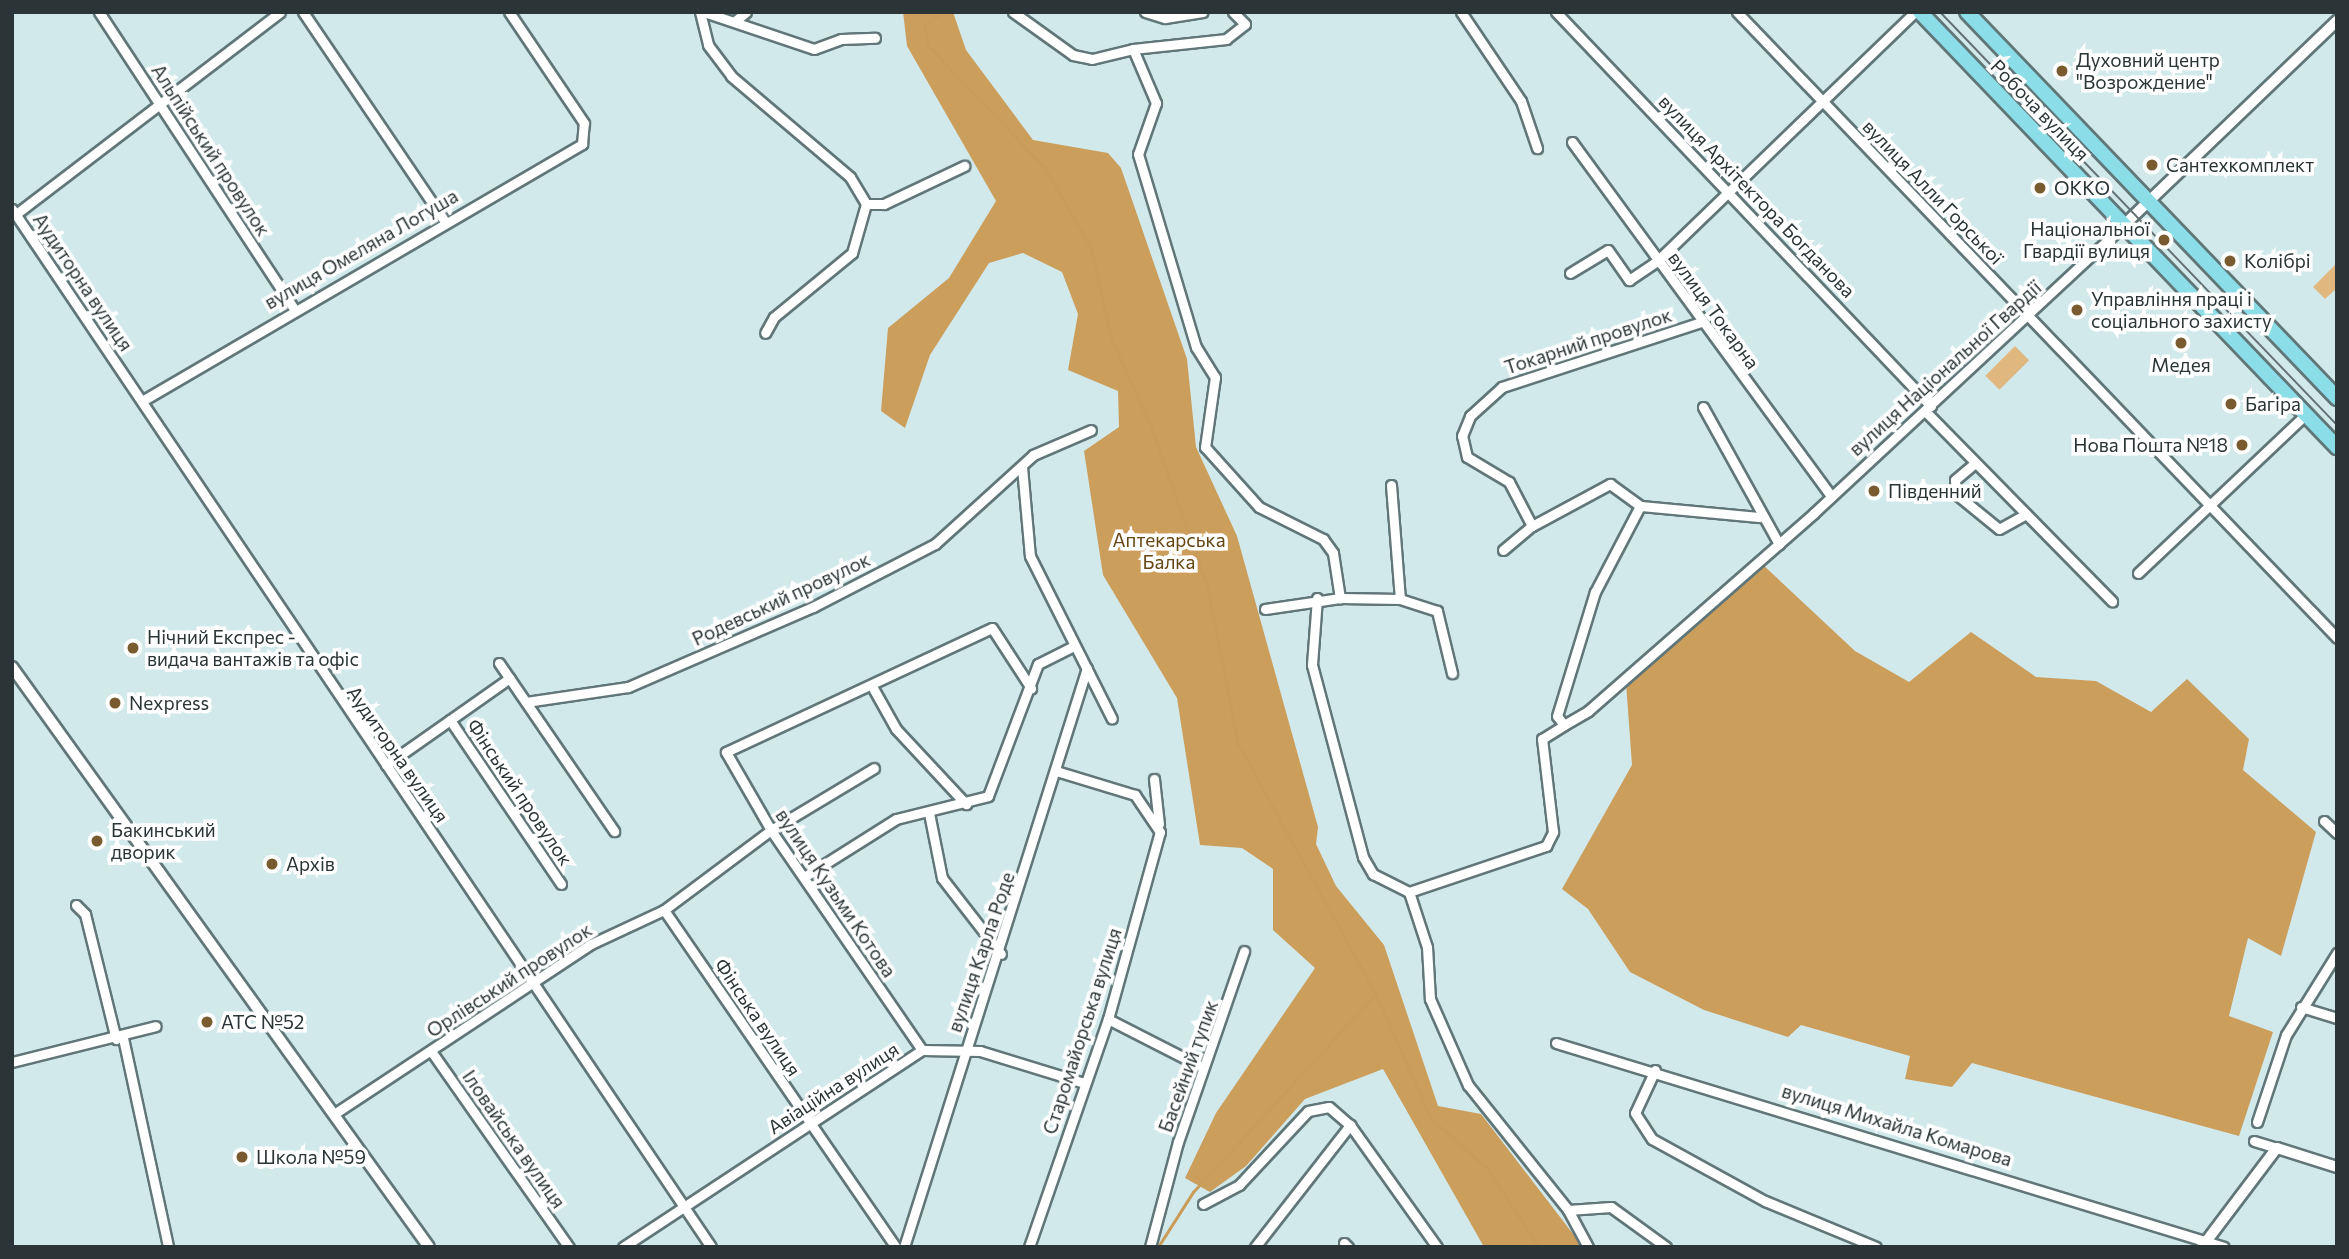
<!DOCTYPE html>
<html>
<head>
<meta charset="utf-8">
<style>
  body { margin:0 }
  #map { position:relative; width:2349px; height:1259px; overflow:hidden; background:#d2e9ec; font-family:Commissioner,sans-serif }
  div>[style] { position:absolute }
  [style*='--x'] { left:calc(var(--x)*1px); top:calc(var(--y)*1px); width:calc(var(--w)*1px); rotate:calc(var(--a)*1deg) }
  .green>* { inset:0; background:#e0b77f; transform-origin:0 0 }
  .forest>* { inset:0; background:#cc9e5c }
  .stream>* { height:2.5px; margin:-1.25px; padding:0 1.25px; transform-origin:1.25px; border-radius:1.25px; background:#ca9c5a }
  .roads { filter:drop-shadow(2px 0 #617678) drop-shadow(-2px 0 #617678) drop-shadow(0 2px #617678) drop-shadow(0 -2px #617678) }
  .minor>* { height:9px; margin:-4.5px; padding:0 4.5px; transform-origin:4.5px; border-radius:4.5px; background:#fff }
  .tertiary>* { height:10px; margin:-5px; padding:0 5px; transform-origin:5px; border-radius:5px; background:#fff }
  .primary>* { height:14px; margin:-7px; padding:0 7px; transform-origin:7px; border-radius:7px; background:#8bdee8 }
  .tram>* { height:2px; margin:-1px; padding:0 1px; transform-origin:1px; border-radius:1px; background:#647174 }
  .dots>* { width:19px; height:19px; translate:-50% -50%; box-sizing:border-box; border:4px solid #fff; border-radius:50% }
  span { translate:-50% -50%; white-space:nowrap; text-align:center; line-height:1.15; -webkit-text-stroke:7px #fff; paint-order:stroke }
  .poi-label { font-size:19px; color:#2b3436 }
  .left { translate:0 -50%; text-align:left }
  .right { translate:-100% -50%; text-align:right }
  .street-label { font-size:19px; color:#2b3436 }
  .park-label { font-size:19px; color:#664613 }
  .frame { position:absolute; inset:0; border:14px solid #2b3436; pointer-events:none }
</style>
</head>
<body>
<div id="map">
  <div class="green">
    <i style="clip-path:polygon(2335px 265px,2337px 288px,2325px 299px,2313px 287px)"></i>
    <i style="left:2015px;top:346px;width:20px;height:42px;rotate:45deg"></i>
  </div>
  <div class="forest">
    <i style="clip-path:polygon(903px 12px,953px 12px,966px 50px,1033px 140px,1108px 153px,1121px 168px,1187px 359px,1196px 447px,1237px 536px,1318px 827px,1316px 844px,1336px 886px,1384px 945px,1438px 1106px,1481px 1114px,1583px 1247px,1484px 1247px,1383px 1069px,1305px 1099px,1246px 1166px,1210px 1192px,1185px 1178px,1216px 1113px,1315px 968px,1273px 930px,1273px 869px,1242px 848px,1200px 845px,1177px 698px,1103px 575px,1084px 451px,1119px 427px,1118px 391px,1068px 370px,1078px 314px,1062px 272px,1023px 253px,989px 263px,930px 355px,905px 428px,881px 411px,888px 328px,949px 278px,996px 201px,907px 46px)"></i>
    <i style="clip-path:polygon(1762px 564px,1855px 651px,1909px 682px,1971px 632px,2036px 677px,2096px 681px,2151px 712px,2187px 679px,2249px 739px,2243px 770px,2316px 832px,2281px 956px,2248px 938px,2229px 1016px,2273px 1032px,2239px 1136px,1972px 1063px,1952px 1087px,1905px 1079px,1910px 1056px,1801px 1025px,1788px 1037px,1704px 1010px,1630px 972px,1588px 909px,1562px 889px,1632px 765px,1626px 683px)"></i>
  </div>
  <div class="stream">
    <i style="--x:943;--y:12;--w:23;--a:142"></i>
    <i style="--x:925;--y:26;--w:19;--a:81"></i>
    <i style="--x:928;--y:45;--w:170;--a:46.4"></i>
    <i style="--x:1045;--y:168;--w:91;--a:59.8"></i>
    <i style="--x:1091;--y:247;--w:95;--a:77.3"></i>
    <i style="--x:1112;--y:340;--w:91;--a:65.4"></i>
    <i style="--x:1150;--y:423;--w:175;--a:70.6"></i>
    <i style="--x:1208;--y:588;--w:158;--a:79"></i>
    <i style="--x:1238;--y:743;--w:286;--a:61.2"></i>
    <i style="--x:1376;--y:994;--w:136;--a:66.1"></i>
    <i style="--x:1431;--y:1118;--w:76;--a:41.8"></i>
    <i style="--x:1488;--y:1169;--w:93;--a:56.8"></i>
    <i style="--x:1158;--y:1247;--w:65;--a:-57.5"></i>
    <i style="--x:1193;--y:1192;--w:270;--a:-47.3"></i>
  </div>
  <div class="roads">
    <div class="minor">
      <i style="--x:99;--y:12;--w:353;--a:56.7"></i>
      <i style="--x:303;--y:12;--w:251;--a:55.9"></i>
      <i style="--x:700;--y:12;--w:34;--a:76"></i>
      <i style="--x:708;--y:45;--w:39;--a:53"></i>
      <i style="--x:731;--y:76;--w:156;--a:40.3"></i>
      <i style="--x:850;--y:177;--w:31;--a:59"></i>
      <i style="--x:866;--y:204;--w:51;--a:105.9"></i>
      <i style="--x:852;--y:253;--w:101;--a:140.6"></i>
      <i style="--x:774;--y:317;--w:18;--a:119"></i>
      <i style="--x:704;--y:12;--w:116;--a:18.6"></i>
      <i style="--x:814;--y:49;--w:29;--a:-20"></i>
      <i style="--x:841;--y:39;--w:34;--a:-2"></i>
      <i style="--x:1013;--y:12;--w:74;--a:35.6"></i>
      <i style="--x:1073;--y:55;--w:19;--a:12"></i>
      <i style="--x:1092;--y:59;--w:42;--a:-13.7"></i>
      <i style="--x:1133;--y:49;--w:59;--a:66.9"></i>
      <i style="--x:1156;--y:103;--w:54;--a:109.4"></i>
      <i style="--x:1138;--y:154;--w:202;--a:73.3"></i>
      <i style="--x:1196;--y:347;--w:36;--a:58"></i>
      <i style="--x:1215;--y:377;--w:71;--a:98.1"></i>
      <i style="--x:1205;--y:447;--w:81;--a:48"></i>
      <i style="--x:1259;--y:507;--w:72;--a:26.6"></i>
      <i style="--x:1323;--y:539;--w:17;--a:54"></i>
      <i style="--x:1333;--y:553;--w:46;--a:81.2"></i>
      <i style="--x:1145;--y:12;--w:21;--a:17"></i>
      <i style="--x:1165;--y:18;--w:38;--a:-9"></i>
      <i style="--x:1461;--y:12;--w:107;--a:56"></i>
      <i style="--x:1521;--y:101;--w:50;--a:71.2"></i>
      <i style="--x:1556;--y:12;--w:544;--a:46.42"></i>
      <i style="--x:1737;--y:12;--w:867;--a:46.21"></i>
      <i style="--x:735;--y:21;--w:14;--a:-39"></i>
      <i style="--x:1133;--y:49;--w:94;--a:-6.1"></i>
      <i style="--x:1226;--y:39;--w:24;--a:-38"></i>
      <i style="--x:1245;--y:24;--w:17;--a:-135"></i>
      <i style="--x:1572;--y:142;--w:439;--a:53.8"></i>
      <i style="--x:866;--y:204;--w:18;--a:0"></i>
      <i style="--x:884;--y:204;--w:89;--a:-25.4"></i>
      <i style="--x:12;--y:209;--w:1251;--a:56.04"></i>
      <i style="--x:16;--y:214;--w:332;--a:-37.4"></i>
      <i style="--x:1570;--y:273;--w:44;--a:-31.2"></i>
      <i style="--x:1608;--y:250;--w:37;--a:55"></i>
      <i style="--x:1629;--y:280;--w:34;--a:-34"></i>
      <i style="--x:1657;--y:261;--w:359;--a:-44"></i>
      <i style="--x:142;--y:401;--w:510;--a:-30.29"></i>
      <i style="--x:582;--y:144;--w:21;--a:-85"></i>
      <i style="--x:584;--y:123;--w:134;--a:-124"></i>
      <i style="--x:1703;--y:407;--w:157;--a:61"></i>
      <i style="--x:1925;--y:411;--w:267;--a:45.5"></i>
      <i style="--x:1975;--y:463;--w:26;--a:140"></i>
      <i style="--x:1955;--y:480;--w:14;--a:86"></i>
      <i style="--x:1956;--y:494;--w:55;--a:39.1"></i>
      <i style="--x:1999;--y:529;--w:31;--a:-29"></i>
      <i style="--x:1022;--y:467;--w:89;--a:84.9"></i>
      <i style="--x:1030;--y:556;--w:182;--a:63.3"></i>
      <i style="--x:1391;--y:485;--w:114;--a:85.5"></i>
      <i style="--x:1532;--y:526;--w:50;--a:-117.6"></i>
      <i style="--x:1509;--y:482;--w:49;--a:-149.2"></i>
      <i style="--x:1467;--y:457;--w:22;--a:-103"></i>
      <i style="--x:1462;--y:436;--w:22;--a:-68"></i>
      <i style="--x:1470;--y:416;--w:43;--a:-42.2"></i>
      <i style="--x:1502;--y:387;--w:209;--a:-18.1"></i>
      <i style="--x:1503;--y:550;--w:38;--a:-40"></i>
      <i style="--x:1532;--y:526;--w:89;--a:-28.3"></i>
      <i style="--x:1610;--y:484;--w:37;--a:36"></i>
      <i style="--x:1640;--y:506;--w:120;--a:5.3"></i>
      <i style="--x:2138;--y:573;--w:231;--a:-43.4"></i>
      <i style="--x:1317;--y:598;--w:67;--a:94.3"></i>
      <i style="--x:1312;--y:665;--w:199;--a:75.1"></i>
      <i style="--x:1363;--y:857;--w:20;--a:60"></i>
      <i style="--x:1373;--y:874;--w:40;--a:26.6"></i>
      <i style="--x:1265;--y:609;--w:76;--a:-8.3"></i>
      <i style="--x:1340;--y:598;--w:60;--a:1"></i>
      <i style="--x:1400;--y:599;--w:39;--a:18"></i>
      <i style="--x:1437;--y:611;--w:64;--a:76.4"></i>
      <i style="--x:499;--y:663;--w:204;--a:55.6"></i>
      <i style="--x:873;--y:688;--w:47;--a:60.7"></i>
      <i style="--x:896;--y:729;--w:103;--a:47"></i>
      <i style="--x:526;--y:702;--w:103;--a:-8.4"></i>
      <i style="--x:628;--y:687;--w:202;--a:-23.4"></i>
      <i style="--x:813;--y:607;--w:137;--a:-27.3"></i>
      <i style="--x:935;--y:544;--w:132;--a:-42.2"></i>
      <i style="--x:1033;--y:455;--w:63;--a:-23.3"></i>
      <i style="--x:450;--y:720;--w:198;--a:55.9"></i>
      <i style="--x:1564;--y:725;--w:28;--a:-30"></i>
      <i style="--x:1588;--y:711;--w:300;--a:-41.2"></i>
      <i style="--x:1814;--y:513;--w:423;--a:-42.9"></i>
      <i style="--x:386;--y:765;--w:151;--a:-35.1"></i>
      <i style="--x:1154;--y:779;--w:45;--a:83.7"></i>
      <i style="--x:929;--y:813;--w:66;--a:78.7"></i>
      <i style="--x:942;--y:878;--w:96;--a:52.2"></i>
      <i style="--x:2324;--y:821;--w:18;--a:43"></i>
      <i style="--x:804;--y:877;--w:109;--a:-32.2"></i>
      <i style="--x:896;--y:819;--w:95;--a:-14"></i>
      <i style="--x:988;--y:796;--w:141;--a:-69.3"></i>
      <i style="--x:1038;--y:664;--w:40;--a:-26.6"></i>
      <i style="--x:1409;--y:892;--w:145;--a:-18.6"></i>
      <i style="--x:1546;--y:846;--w:16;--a:-63"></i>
      <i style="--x:1553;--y:832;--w:94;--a:-96.7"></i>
      <i style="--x:1542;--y:739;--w:26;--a:-32"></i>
      <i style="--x:1564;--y:725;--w:11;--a:-128"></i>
      <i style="--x:1557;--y:716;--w:130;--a:-73"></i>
      <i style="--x:1595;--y:592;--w:97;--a:-62.4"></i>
      <i style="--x:1409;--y:892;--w:58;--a:71.9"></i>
      <i style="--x:1427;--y:947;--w:52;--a:86.7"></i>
      <i style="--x:1430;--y:999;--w:94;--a:66.2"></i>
      <i style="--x:1468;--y:1085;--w:160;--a:51.3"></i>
      <i style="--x:1568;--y:1210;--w:42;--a:61.6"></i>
      <i style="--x:76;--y:905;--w:13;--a:45"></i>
      <i style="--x:85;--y:914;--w:129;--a:76.1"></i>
      <i style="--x:664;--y:910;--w:409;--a:55.5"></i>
      <i style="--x:2301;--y:1007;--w:38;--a:17"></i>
      <i style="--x:1108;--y:1019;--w:106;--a:27.1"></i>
      <i style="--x:123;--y:1038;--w:214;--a:77.8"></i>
      <i style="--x:1556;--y:1043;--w:698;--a:16.98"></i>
      <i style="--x:922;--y:1050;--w:267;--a:-124.5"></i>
      <i style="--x:771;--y:830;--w:90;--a:-120"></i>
      <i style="--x:726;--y:752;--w:293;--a:-25"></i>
      <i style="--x:992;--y:628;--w:72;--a:57"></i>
      <i style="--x:431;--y:1051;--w:240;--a:54.9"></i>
      <i style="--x:12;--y:1062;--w:148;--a:-14"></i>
      <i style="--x:1655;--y:1070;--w:47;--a:114.9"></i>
      <i style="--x:1635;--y:1113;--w:31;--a:57"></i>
      <i style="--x:1652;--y:1139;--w:129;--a:28.8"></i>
      <i style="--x:1765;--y:1201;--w:120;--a:22.5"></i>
      <i style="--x:334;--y:1114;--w:308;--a:-33.5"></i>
      <i style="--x:591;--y:944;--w:81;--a:-25"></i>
      <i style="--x:664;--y:910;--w:134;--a:-36.8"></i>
      <i style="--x:771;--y:830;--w:120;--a:-31"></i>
      <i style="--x:2257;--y:1122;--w:92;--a:-71.6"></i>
      <i style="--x:2286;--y:1035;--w:97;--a:-58.1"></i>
      <i style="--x:2254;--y:1141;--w:24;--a:17"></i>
      <i style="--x:1203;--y:1204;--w:41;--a:-27.8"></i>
      <i style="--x:1239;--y:1185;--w:101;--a:-47"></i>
      <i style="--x:1308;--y:1111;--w:21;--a:-11"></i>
      <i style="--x:1329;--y:1107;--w:28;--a:41"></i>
      <i style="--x:1350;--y:1125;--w:150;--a:54.5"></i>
      <i style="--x:1568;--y:1210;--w:43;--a:-4"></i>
      <i style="--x:1611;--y:1207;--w:68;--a:36"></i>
      <i style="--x:1344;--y:1243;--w:6;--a:45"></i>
      <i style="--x:623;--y:1247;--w:358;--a:-33.4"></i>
      <i style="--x:922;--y:1050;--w:58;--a:1"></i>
      <i style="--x:980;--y:1051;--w:109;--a:17.1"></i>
      <i style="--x:904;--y:1247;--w:607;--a:-72.46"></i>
      <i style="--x:1029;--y:1247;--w:241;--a:-70.9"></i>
      <i style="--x:1108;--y:1019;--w:194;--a:-74.5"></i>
      <i style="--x:1160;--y:832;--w:45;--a:-124"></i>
      <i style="--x:1135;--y:795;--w:83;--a:-163.1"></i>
      <i style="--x:1150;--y:1247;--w:109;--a:-75.1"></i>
      <i style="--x:1178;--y:1142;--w:202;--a:-70.9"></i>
      <i style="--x:1255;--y:1247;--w:155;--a:-52.1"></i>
    </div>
    <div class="tertiary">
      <i style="--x:2124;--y:225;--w:295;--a:-43.8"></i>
      <i style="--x:12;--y:667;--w:714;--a:54.29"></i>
      <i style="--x:2202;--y:1247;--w:124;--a:-52.9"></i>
      <i style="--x:2277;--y:1148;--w:63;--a:17.6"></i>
    </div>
    <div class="primary">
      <i style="--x:1920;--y:12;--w:603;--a:46.21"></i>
      <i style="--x:1967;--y:12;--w:535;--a:46.21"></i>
    </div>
  </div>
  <div class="tram">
    <i style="--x:1940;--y:12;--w:573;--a:46.13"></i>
  </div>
  <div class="dots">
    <i style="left:2062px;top:71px;background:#795b2f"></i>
    <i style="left:2152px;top:165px;background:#795b2f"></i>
    <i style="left:2040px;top:188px;background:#795b2f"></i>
    <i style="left:2164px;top:240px;background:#795b2f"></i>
    <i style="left:2230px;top:261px;background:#795b2f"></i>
    <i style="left:2077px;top:310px;background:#795b2f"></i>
    <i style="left:2181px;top:343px;background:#795b2f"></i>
    <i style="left:2231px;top:404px;background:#795b2f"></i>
    <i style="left:2242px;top:445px;background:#795b2f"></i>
    <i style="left:1874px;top:491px;background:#795b2f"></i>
    <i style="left:133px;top:648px;background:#795b2f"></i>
    <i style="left:115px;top:703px;background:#795b2f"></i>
    <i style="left:97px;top:841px;background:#795b2f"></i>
    <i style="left:272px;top:864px;background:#795b2f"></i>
    <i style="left:207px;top:1022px;background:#795b2f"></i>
    <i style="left:242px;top:1157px;background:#795b2f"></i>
  </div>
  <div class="poi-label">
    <span class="left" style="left:2076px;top:71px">Духовний центр<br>"Возрождение"</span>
    <span class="left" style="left:2166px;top:165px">Сантехкомплект</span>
    <span class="left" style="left:2054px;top:188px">ОККО</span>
    <span class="right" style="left:2150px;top:240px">Національної<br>Гвардії вулиця</span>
    <span class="left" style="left:2244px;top:261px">Колібрі</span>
    <span class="left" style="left:2091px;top:310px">Управління праці і<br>соціального захисту</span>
    <span style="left:2181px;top:365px">Медея</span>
    <span class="left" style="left:2245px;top:404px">Багіра</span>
    <span class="right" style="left:2228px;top:445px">Нова Пошта №18</span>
    <span class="left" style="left:1888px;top:491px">Південний</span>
    <span class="left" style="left:147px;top:648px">Нічний Експрес -<br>видача вантажів та офіс</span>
    <span class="left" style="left:129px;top:703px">Nexpress</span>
    <span class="left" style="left:111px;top:841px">Бакинський<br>дворик</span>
    <span class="left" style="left:286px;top:864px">Архів</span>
    <span class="left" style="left:221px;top:1022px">АТС №52</span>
    <span class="left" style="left:256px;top:1157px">Школа №59</span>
  </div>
  <div class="street-label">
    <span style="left:2040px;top:110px;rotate:46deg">Робоча вулиця</span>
    <span style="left:211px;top:150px;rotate:57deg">Альпійський провулок</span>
    <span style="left:1933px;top:192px;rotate:46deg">вулиця Алли Горської</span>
    <span style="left:1757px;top:196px;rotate:46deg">вулиця Архітектора Богданова</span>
    <span style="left:361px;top:249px;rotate:-30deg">вулиця Омеляна Логуша</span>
    <span style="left:83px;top:282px;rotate:56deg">Аудиторна вулиця</span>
    <span style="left:1714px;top:310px;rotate:54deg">вулиця Токарна</span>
    <span style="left:1588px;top:341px;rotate:-18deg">Токарний провулок</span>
    <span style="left:1945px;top:368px;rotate:-42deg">вулиця Національної Гвардії</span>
    <span style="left:781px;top:599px;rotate:-25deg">Родевський провулок</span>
    <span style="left:398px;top:754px;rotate:55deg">Аудиторна вулиця</span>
    <span style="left:520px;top:792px;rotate:56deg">Фінський провулок</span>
    <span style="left:836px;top:893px;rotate:56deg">вулиця Кузьми Котова</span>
    <span style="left:981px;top:952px;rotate:-71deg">вулиця Карла Роде</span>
    <span style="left:509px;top:980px;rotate:-33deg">Орлівський провулок</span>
    <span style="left:758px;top:1017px;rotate:56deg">Фінська вулиця</span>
    <span style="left:1082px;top:1031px;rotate:-72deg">Старомайорська вулиця</span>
    <span style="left:1188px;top:1066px;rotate:-70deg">Басейний тупик</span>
    <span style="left:833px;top:1088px;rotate:-33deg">Авіаційна вулиця</span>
    <span style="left:1897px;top:1125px;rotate:17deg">вулиця Михайла Комарова</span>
    <span style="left:514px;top:1139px;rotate:55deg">Іловайська вулиця</span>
  </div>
  <div class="park-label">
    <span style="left:1169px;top:551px">Аптекарська<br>Балка</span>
  </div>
  <div class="frame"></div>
</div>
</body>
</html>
